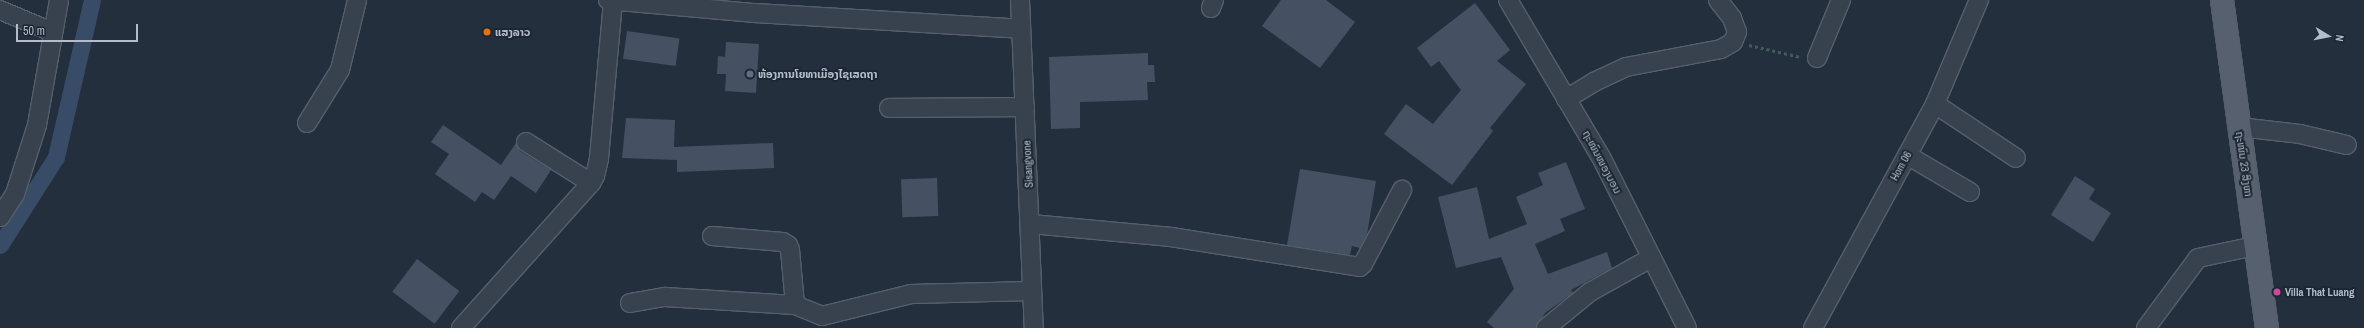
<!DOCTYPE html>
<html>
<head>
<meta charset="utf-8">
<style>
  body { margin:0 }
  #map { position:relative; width:2364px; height:328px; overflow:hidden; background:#242f3e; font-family:"Archivo Narrow","Noto Sans Lao",sans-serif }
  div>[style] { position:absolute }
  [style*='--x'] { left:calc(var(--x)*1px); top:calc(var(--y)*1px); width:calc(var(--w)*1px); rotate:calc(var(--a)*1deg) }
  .canal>* { height:17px; margin:-8.5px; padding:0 8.5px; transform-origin:8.5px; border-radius:8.5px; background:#394c67 }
  .building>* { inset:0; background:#455162; transform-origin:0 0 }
  .path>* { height:2.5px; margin-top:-1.25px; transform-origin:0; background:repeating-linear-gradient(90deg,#44595c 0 3px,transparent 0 6px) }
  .roads { filter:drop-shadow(1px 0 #565f6c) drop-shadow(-1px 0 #565f6c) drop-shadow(0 1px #565f6c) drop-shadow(0 -1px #565f6c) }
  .minor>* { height:18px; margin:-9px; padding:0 9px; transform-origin:9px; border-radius:9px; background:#38414e }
  .major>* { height:22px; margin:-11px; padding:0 11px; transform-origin:11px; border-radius:11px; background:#56606e }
  .dots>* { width:11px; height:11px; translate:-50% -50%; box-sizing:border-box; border:2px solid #1d2633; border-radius:50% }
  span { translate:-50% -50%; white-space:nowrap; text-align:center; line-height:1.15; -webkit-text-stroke:4px #1d2633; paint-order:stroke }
  .poi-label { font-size:11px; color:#b4bcc9; font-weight:700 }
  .left { translate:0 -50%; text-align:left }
  .street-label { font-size:11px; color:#b4bcc9 }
  .north { position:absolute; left:2308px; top:16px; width:40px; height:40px; -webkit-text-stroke:3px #1d2633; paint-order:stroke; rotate:100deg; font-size:11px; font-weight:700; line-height:16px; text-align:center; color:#b4bcc9 }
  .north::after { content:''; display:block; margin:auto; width:14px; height:18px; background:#b4bcc9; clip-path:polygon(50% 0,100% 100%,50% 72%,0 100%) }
  .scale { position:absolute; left:16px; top:24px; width:122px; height:18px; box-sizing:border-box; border:2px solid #b4bcc9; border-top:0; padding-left:5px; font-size:12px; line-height:14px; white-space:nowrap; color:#b4bcc9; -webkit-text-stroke:3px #1d2633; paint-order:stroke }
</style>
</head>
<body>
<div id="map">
  <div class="canal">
    <i style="--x:0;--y:245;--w:104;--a:-57.5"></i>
    <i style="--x:56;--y:157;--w:161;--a:-77.1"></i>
  </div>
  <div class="building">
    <i style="clip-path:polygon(1281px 0,1326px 0,1355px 22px,1320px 68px,1262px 26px)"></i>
    <i style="clip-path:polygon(1475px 3px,1510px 50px,1497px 61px,1526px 84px,1490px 128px,1493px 131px,1452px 185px,1384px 134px,1406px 104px,1433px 124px,1461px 90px,1439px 61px,1431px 67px,1417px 48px)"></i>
    <i style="left:627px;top:31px;width:53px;height:28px;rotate:8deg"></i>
    <i style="clip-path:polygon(726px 42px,759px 44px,756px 93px,725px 91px,726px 74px,717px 74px,718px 56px,725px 57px)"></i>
    <i style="clip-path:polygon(1148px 53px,1148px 65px,1154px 65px,1155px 82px,1147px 82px,1148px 100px,1080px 102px,1080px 128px,1051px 129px,1049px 57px)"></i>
    <i style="clip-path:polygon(626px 118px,675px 120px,674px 147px,773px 143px,774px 168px,677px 172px,677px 160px,622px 158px)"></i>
    <i style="clip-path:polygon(443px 125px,501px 165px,516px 143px,520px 151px,551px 170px,536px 193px,511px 176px,494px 200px,482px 192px,475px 202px,435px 174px,449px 154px,431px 142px)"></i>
    <i style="clip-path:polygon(1566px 162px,1585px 209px,1560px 219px,1565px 231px,1535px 244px,1548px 274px,1607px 252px,1612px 268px,1571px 290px,1573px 293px,1545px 313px,1536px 328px,1494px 328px,1487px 322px,1514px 289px,1501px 257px,1456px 268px,1438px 197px,1477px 187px,1489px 239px,1527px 224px,1516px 197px,1543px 185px,1538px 173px)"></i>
    <i style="clip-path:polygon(1300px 169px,1376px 181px,1367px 234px,1360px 248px,1352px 246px,1350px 255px,1287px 245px)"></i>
    <i style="clip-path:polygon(2075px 176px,2095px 189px,2089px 199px,2111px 213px,2093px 242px,2051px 215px)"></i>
    <i style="left:937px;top:178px;width:38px;height:36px;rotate:88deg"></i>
    <i style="left:417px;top:259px;width:53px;height:41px;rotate:37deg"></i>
  </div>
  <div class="path">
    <i style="--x:1749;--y:45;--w:53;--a:13"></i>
  </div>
  <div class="roads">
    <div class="minor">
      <i style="--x:608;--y:0;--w:148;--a:5.1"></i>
      <i style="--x:755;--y:13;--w:266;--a:3.4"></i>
      <i style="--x:1020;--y:0;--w:328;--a:87.6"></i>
      <i style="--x:1508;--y:0;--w:182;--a:59.4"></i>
      <i style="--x:1601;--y:157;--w:191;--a:63.3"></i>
      <i style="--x:1211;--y:8;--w:9;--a:-69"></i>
      <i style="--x:0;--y:10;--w:56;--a:22.9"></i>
      <i style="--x:1817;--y:58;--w:63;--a:-67.5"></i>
      <i style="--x:1566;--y:99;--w:33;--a:-31"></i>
      <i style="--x:1594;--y:82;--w:35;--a:-25"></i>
      <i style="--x:1626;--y:67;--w:97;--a:-10.7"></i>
      <i style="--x:1721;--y:49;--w:14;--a:-30"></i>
      <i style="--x:1733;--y:42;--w:11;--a:-68"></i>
      <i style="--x:1737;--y:32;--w:15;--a:-110"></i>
      <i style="--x:1732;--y:18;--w:23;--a:-128"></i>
      <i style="--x:1935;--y:104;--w:97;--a:33.7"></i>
      <i style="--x:889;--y:108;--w:136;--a:-0.4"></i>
      <i style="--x:307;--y:123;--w:62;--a:-58.1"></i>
      <i style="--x:340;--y:70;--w:72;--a:-76.3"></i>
      <i style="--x:2239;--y:127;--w:61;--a:6.5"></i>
      <i style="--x:2300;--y:134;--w:48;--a:13.2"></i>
      <i style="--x:526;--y:142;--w:77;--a:32.2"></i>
      <i style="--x:1907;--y:155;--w:73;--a:30.4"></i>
      <i style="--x:0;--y:217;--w:27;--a:-57"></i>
      <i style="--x:15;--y:194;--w:72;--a:-72.3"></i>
      <i style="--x:37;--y:125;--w:127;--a:-80"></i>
      <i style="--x:1031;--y:224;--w:141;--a:5.3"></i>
      <i style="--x:1171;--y:237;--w:191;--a:9"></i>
      <i style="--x:1360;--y:267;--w:4;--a:-45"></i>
      <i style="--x:1363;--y:264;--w:84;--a:-62.2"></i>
      <i style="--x:712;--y:236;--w:71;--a:4.8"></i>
      <i style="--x:783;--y:242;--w:6;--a:31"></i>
      <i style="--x:788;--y:245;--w:5;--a:68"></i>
      <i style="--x:790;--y:250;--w:55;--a:84.8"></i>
      <i style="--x:630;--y:303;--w:36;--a:-10"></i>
      <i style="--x:665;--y:297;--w:130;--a:3.5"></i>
      <i style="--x:795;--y:305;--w:29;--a:22"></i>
      <i style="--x:822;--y:316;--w:92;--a:-13.9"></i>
      <i style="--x:911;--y:294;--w:121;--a:-1.4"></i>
      <i style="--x:461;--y:328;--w:195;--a:-48.1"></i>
      <i style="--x:591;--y:183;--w:8;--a:-60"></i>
      <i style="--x:595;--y:176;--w:18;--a:-77"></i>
      <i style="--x:599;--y:158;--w:158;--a:-84.9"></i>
      <i style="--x:1546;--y:328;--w:57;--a:-39.3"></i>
      <i style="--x:1590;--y:292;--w:70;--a:-29.1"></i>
      <i style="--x:1813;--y:328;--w:255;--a:-61.4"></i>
      <i style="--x:1935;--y:104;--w:113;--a:-67.1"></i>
      <i style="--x:2146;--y:328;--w:87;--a:-53.4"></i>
      <i style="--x:2198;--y:258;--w:58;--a:-11.9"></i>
    </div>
    <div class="major">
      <i style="--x:2222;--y:0;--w:331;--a:82.2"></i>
    </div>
  </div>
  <div class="dots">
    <i style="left:487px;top:32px;background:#e8710a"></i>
    <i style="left:750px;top:74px;background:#5c6f8a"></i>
    <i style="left:2277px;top:292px;background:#d1479c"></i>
  </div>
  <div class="poi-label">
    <span class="left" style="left:495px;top:32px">ແສງລາວ</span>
    <span class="left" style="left:758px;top:74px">ຫ້ອງການໂຍທາເມືອງໄຊເສດຖາ</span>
    <span class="left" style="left:2285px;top:292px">Villa That Luang</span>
  </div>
  <div class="street-label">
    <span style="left:1602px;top:162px;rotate:62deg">ຖະໜົນໜອງບອນ</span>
    <span style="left:1028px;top:164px;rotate:-93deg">Sisangvone</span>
    <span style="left:2244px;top:164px;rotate:82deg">ຖະໜົນ 23 ສິງຫາ</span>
    <span style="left:1901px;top:166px;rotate:-61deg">Hom 06</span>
  </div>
  <div class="north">N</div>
  <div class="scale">50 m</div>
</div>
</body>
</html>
